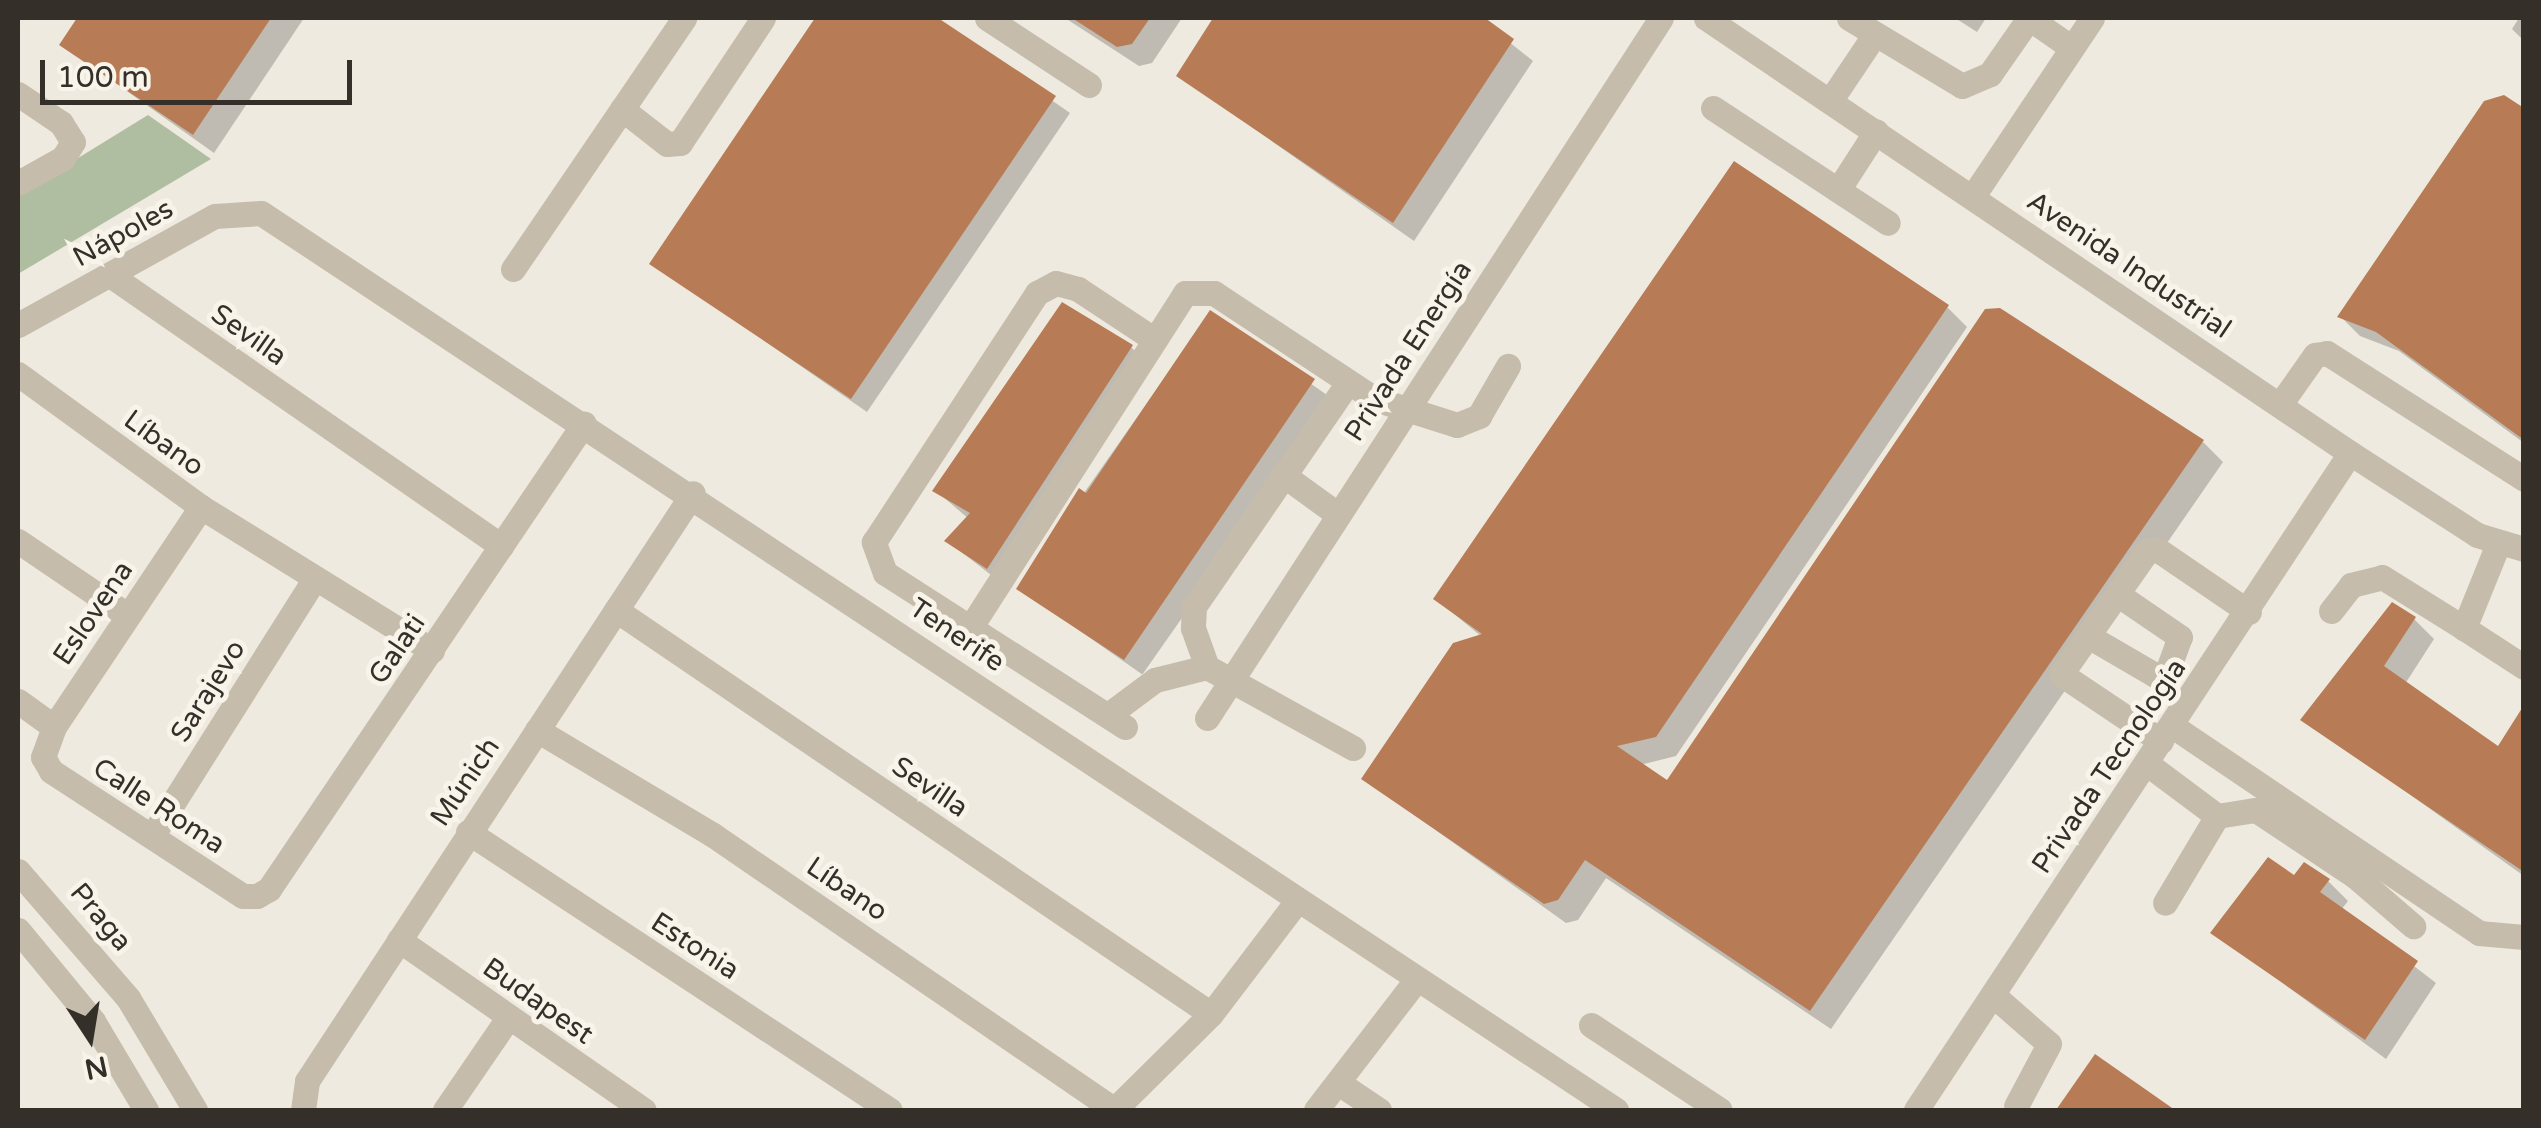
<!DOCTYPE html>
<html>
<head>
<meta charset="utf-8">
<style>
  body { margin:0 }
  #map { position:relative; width:2541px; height:1128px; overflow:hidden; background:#efeadf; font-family:"Varela Round",sans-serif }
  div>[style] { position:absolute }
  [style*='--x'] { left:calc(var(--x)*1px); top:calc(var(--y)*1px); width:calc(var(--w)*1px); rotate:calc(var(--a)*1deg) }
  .green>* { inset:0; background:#afbda0 }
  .shadow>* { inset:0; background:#0003; transform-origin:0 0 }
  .building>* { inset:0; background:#b77c55 }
  .minor>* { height:25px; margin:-12.5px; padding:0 12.5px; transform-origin:12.5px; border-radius:12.5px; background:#c6bcac }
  span { translate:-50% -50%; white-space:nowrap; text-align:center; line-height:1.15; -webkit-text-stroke:10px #f8f4ea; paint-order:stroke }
  .street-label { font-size:28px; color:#352f2a }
  .frame { position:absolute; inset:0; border:20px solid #352f2a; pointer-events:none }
  .north { position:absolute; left:40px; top:988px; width:100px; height:100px; -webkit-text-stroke:8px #f8f4ea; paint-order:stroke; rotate:168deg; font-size:28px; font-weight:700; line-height:40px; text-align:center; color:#352f2a }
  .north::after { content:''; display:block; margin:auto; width:35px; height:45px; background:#352f2a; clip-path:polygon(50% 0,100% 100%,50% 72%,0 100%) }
  .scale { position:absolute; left:40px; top:60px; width:312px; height:45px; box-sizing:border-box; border:5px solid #352f2a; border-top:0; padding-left:12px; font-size:30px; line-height:35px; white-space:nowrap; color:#352f2a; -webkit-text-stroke:8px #f8f4ea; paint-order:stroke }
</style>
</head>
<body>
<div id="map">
  <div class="green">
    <i style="clip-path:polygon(148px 115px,211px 159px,18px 274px,18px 195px)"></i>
  </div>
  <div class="shadow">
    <i style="clip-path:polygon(80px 18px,304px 18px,214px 153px,62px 45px)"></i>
    <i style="clip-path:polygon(818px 18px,934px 18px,1070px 113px,867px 412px,652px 263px)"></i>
    <i style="clip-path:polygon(1065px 18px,1182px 18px,1152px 63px,1139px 66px)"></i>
    <i style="clip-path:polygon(1216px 18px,1479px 18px,1533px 61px,1414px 241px,1179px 76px)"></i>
    <i style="clip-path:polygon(1955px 18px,1986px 18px,1977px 32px)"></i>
    <i style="clip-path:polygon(2519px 18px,2524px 18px,2524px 41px,2512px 29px)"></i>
    <i style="clip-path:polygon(2524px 111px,2524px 443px,2399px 351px,2360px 336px,2341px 317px)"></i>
    <i style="clip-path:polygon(1947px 307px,1967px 327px,1676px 756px,1640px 765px,1668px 784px,2203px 442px,2223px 462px,1831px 1029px,1606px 878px,1578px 920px,1566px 923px,1364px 779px,1482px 637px,1436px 599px)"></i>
    <i style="left:1210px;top:313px;width:152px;height:335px;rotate:35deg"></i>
    <i style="clip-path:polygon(1131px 347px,1151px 367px,1008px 588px,947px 541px,969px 519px,935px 490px)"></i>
    <i style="clip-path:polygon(2414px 619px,2434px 639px,2405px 684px,2498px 750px,2524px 727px,2524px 876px,2304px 719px)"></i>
    <i style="clip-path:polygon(2295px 878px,2328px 881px,2348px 901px,2341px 910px,2436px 983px,2386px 1059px,2213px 932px)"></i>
    <i style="clip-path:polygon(2096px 1057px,2170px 1110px,2059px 1110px)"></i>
  </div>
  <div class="building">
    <i style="clip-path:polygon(77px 18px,271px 18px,193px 135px,59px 45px)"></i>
    <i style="clip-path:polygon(815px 18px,938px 18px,1056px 96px,851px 399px,649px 264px)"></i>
    <i style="clip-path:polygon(1072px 18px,1150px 18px,1132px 44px,1117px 47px)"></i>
    <i style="clip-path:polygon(1213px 18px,1485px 18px,1514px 39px,1393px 223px,1176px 76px)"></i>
    <i style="clip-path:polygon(2504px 95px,2524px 108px,2524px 440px,2376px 332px,2337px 317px,2484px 101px)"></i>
    <i style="clip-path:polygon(1734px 161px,1949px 305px,1656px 737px,1617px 746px,1667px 780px,1985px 309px,2000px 308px,2204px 440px,1810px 1011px,1585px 860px,1558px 900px,1544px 904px,1361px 779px,1453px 643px,1482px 634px,1433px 599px)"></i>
    <i style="clip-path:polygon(1062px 302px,1133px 345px,987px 569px,944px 541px,970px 513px,932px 491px)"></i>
    <i style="clip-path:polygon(1210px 310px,1315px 379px,1124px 660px,1016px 589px,1079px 488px,1086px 493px)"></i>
    <i style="clip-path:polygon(2392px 602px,2416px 617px,2384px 666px,2498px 746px,2524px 705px,2524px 872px,2300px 720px)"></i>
    <i style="clip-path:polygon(2268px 857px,2294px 875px,2304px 862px,2330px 879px,2320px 892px,2418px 961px,2365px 1040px,2210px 933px)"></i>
    <i style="clip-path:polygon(2095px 1054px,2175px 1110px,2056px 1110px)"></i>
  </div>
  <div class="minor">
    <i style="--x:987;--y:18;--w:122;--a:33.3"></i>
    <i style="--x:1706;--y:18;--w:777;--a:34.04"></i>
    <i style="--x:2350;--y:453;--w:151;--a:32.8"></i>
    <i style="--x:2477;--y:535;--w:49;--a:16.6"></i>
    <i style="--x:1849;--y:18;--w:132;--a:31"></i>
    <i style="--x:1962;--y:86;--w:30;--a:-23"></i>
    <i style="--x:1990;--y:74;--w:68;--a:-55.1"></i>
    <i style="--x:2029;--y:18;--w:52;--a:34.9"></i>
    <i style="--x:18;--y:94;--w:52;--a:34"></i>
    <i style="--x:61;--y:123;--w:22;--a:58"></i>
    <i style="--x:73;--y:142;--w:19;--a:122"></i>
    <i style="--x:63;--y:158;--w:51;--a:150.9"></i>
    <i style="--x:1830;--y:101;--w:77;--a:-56.1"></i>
    <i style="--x:1713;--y:108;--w:209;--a:33.3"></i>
    <i style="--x:622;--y:109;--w:57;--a:37.9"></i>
    <i style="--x:667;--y:144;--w:13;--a:-4"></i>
    <i style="--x:680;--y:143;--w:150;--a:-56.4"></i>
    <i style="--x:1838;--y:190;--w:70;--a:-57.2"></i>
    <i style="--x:1973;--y:196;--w:214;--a:-56.2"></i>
    <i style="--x:513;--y:269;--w:304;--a:-55.7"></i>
    <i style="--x:110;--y:275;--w:476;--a:34.7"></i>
    <i style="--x:18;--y:325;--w:225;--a:-29"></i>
    <i style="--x:215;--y:216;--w:46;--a:-3.7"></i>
    <i style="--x:261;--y:213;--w:1625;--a:33.5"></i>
    <i style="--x:18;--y:374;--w:226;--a:36"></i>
    <i style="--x:201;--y:507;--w:272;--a:31.8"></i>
    <i style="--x:1347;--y:384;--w:270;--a:124.5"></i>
    <i style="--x:1194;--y:607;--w:21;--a:93"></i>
    <i style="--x:1193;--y:628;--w:41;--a:70.3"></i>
    <i style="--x:1207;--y:667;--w:167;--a:29"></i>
    <i style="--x:2281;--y:403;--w:59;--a:-54.7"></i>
    <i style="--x:2315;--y:355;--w:12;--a:-9"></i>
    <i style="--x:2327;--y:353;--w:234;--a:32.6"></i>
    <i style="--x:1282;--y:474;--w:68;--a:36"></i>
    <i style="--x:201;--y:507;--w:265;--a:123.8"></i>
    <i style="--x:54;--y:727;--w:32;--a:110"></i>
    <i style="--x:43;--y:757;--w:16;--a:60"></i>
    <i style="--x:51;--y:771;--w:229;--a:33.1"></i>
    <i style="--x:243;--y:896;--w:14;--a:0"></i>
    <i style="--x:257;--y:896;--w:14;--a:-30"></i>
    <i style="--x:269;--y:889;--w:562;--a:-55.94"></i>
    <i style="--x:18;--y:541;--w:132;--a:34.2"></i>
    <i style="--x:2498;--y:544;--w:91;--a:112"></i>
    <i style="--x:2464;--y:628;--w:72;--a:33"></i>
    <i style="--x:616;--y:610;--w:719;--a:34.18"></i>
    <i style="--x:2331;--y:611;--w:33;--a:-52"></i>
    <i style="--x:2351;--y:585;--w:32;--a:-14"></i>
    <i style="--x:2382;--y:577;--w:97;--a:31.9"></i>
    <i style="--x:970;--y:628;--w:398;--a:-57.3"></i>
    <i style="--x:1185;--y:293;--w:29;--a:0"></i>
    <i style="--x:1214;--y:293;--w:193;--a:33.4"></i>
    <i style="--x:1375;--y:399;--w:86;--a:17.6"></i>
    <i style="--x:1457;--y:425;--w:24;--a:-22"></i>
    <i style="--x:1479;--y:416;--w:58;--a:-59.9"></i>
    <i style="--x:2088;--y:636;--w:78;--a:30.2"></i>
    <i style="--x:2155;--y:675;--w:12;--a:-14"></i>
    <i style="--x:2167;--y:672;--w:37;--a:-70"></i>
    <i style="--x:2180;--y:637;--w:76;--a:-145.7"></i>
    <i style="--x:18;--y:701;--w:44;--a:35.8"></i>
    <i style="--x:1108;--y:715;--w:59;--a:-36.7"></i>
    <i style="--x:1155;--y:680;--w:54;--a:-14"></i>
    <i style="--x:1207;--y:718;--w:834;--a:-57.03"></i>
    <i style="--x:2171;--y:725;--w:372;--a:34"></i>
    <i style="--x:2479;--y:933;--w:45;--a:5.1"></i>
    <i style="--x:1125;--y:727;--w:285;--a:-147.3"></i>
    <i style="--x:885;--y:573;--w:33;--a:-110"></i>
    <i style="--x:874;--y:542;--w:298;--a:-56.8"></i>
    <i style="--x:1037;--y:293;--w:21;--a:-28"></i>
    <i style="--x:1056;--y:283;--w:23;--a:15"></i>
    <i style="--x:1078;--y:289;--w:89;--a:33.5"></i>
    <i style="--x:537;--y:730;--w:205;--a:30.8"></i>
    <i style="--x:713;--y:835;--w:487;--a:34.4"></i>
    <i style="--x:2161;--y:741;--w:120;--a:-146.2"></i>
    <i style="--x:2061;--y:674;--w:150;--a:-55"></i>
    <i style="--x:2147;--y:551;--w:11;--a:-5"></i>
    <i style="--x:2158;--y:550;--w:110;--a:34.3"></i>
    <i style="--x:2146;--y:763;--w:89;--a:36.7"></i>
    <i style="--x:2217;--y:816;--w:101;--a:120.9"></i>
    <i style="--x:2217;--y:816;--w:39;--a:-9"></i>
    <i style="--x:2256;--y:810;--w:119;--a:33.7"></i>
    <i style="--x:2355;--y:876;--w:77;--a:40.8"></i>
    <i style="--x:468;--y:832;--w:505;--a:33.38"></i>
    <i style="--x:152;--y:836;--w:305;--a:-57.7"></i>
    <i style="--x:18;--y:871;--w:168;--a:49.1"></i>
    <i style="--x:128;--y:998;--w:131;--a:59.1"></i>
    <i style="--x:18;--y:930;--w:118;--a:50.5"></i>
    <i style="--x:93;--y:1021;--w:104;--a:59.2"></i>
    <i style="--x:399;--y:940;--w:298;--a:34.8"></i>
    <i style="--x:1993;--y:995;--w:74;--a:41.2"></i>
    <i style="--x:2049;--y:1044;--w:70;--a:118"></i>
    <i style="--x:1591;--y:1025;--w:154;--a:33.4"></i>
    <i style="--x:1340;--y:1084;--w:47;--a:33.7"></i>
    <i style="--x:303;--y:1110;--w:29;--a:-82"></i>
    <i style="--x:307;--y:1081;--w:703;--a:-56.72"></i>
    <i style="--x:445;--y:1110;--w:112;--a:-55.6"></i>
    <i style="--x:1114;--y:1110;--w:136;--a:-44.7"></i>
    <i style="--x:1211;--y:1014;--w:142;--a:-52.7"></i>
    <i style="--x:1316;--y:1110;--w:164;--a:-52.4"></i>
    <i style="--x:1916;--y:1110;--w:787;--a:-56.55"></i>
  </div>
  <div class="street-label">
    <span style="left:123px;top:233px;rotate:-29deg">Nápoles</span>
    <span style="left:2129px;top:265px;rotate:34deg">Avenida Industrial</span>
    <span style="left:249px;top:335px;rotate:35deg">Sevilla</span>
    <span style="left:1408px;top:351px;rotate:-57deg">Privada Energía</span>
    <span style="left:164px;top:443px;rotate:36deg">Líbano</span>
    <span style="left:93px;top:613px;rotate:-56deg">Eslovena</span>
    <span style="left:957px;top:635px;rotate:34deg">Tenerife</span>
    <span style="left:397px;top:649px;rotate:-56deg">Galati</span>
    <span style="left:208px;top:691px;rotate:-58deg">Sarajevo</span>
    <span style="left:2109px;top:766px;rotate:-56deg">Privada Tecnología</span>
    <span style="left:465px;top:782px;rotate:-56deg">Múnich</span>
    <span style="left:930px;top:787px;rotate:34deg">Sevilla</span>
    <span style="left:159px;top:806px;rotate:33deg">Calle Roma</span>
    <span style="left:847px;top:889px;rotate:34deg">Líbano</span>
    <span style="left:101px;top:917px;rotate:50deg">Praga</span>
    <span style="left:695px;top:946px;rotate:33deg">Estonia</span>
    <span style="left:538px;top:1001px;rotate:35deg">Budapest</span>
  </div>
  <div class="frame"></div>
  <div class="north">N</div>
  <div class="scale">100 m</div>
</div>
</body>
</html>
